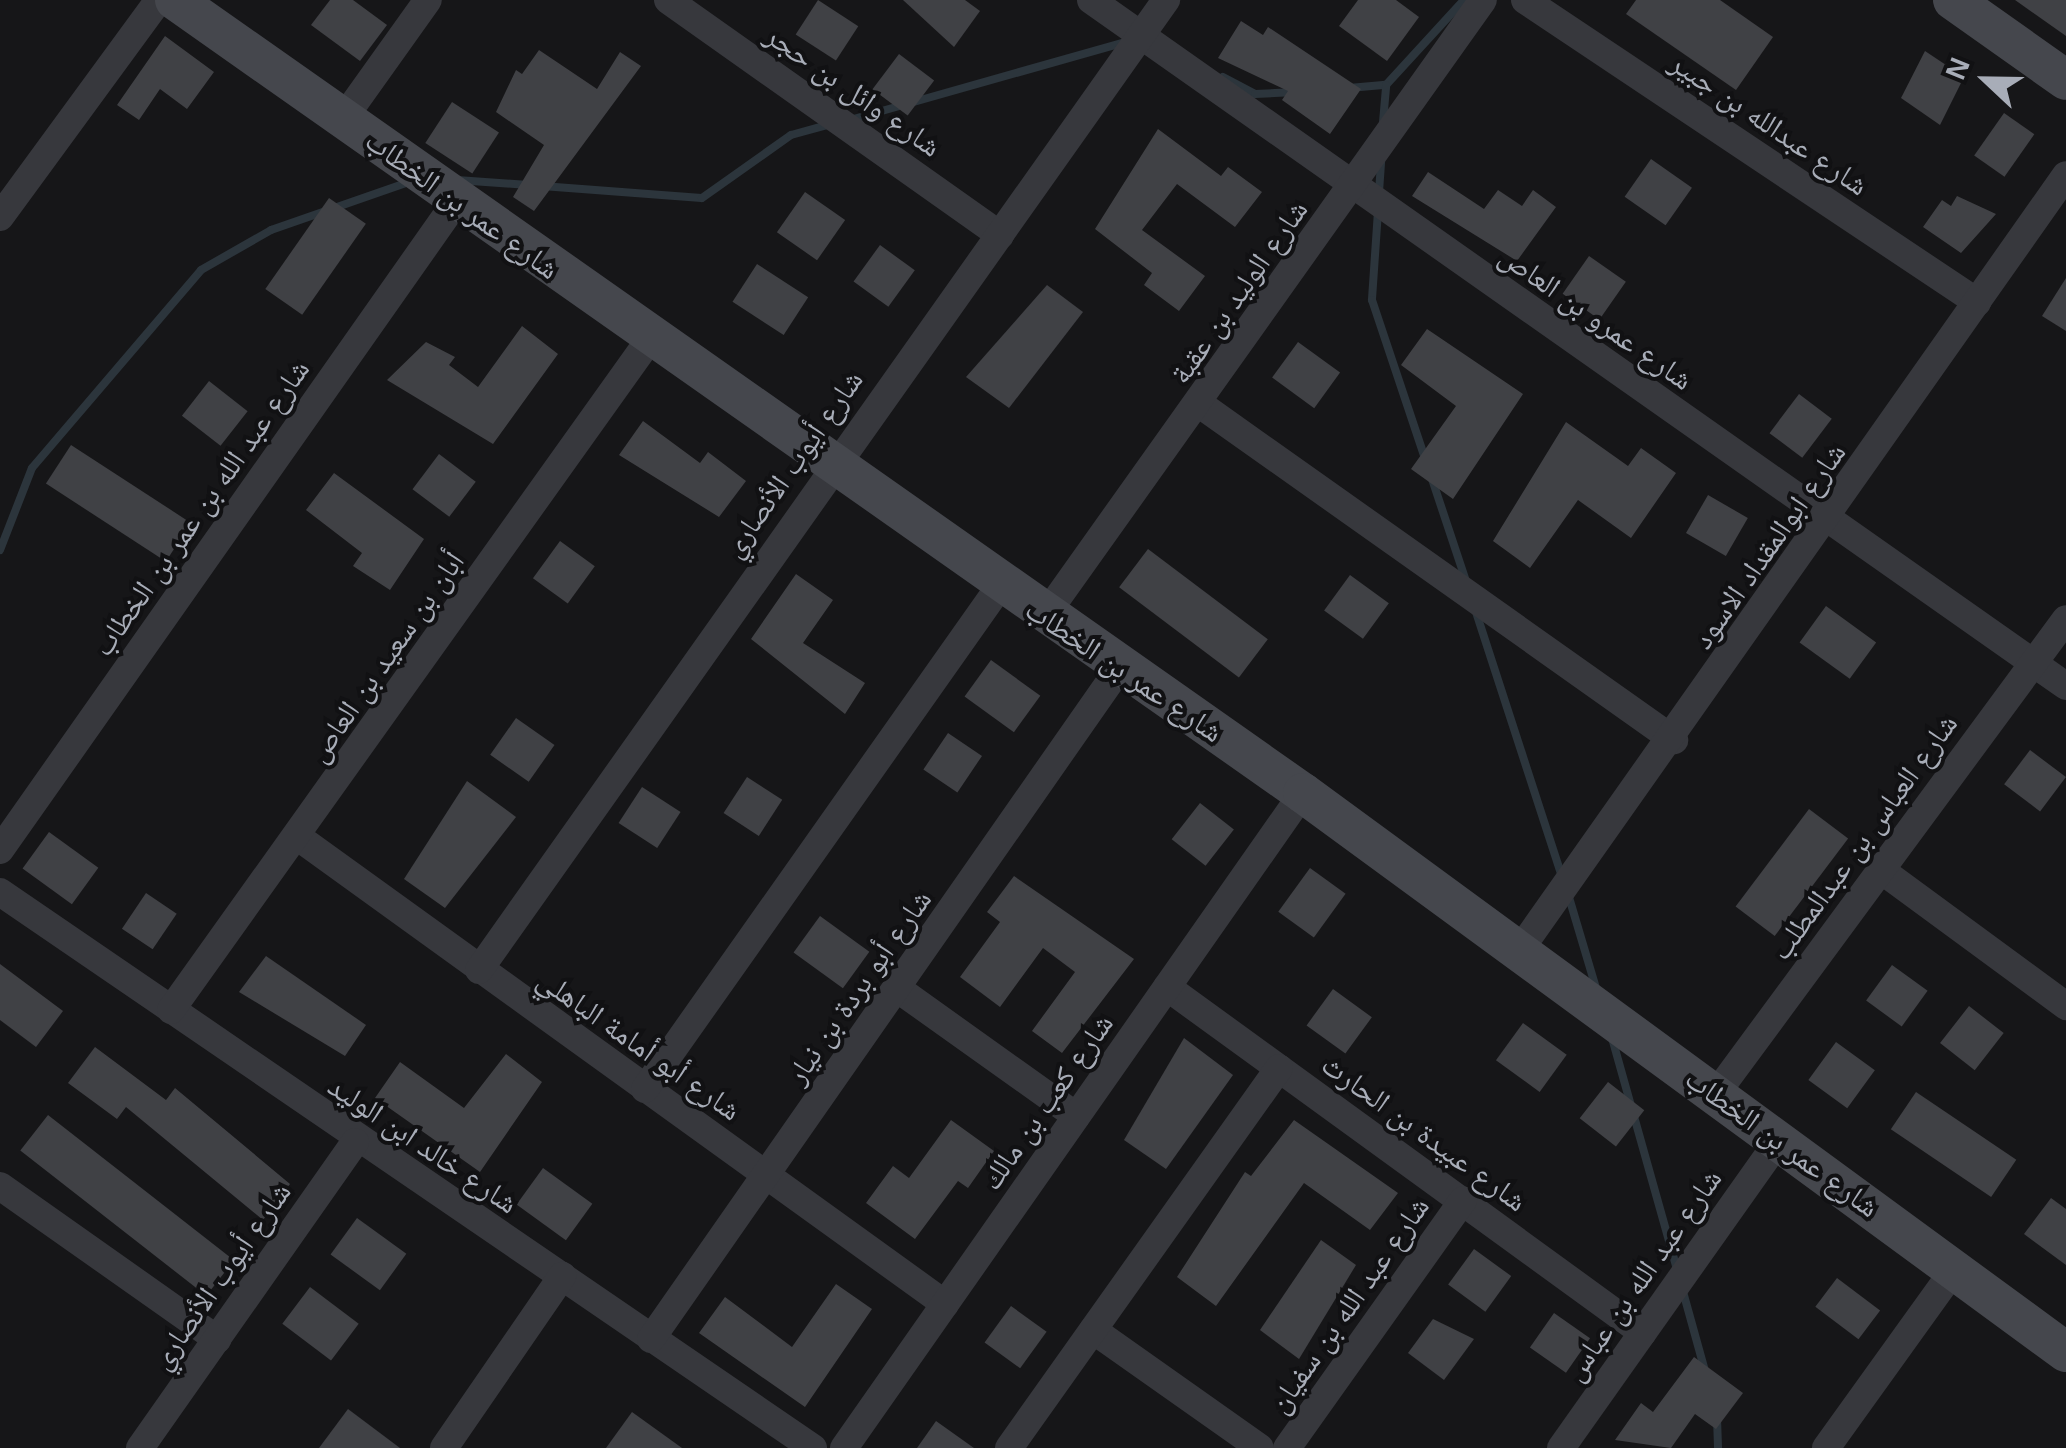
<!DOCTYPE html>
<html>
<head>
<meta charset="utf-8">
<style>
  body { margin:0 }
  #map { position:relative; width:2066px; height:1448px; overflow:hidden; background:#161618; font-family:Arial,"Noto Naskh Arabic",sans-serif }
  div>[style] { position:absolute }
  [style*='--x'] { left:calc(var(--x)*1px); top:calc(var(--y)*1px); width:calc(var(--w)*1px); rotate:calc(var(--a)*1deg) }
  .stream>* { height:8px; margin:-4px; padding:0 4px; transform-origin:4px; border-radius:4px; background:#2c353c }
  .building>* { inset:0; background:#404145; transform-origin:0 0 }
  .street>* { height:28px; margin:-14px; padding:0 14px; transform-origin:14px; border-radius:14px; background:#37383d }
  .secondary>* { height:40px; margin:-20px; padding:0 20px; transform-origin:20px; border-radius:20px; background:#45474d }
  span { translate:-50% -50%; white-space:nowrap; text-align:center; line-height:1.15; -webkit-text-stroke:8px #111113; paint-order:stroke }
  .street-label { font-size:30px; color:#a8adb8 }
  .north { position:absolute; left:1936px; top:30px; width:100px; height:100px; -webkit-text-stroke:8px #111113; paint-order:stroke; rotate:292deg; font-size:28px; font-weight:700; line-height:40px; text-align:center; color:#a8adb8 }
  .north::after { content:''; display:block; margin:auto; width:35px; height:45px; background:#a8adb8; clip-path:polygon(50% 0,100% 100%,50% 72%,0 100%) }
</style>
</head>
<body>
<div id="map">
  <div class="stream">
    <i style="--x:1223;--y:77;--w:36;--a:28"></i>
    <i style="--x:1255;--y:94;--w:40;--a:-2.9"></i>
    <i style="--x:1349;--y:88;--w:37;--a:-5"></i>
    <i style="--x:1386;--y:85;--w:115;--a:-47.5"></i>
    <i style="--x:850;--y:120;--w:286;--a:-15.8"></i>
    <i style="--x:1383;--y:122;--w:37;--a:-85"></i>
    <i style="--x:457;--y:180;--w:71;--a:4"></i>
    <i style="--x:542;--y:186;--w:160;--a:4.3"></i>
    <i style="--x:702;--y:198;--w:109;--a:-35.3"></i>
    <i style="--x:791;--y:135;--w:41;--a:-15.4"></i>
    <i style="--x:1379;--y:192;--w:31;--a:-86"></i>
    <i style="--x:1378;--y:211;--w:89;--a:93.9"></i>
    <i style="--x:1372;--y:300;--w:167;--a:71.5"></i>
    <i style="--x:1431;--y:476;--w:111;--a:71.6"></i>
    <i style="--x:0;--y:550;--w:88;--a:-68.7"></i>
    <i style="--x:32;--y:468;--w:260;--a:-49.5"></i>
    <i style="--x:201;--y:270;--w:81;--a:-29.7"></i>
    <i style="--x:271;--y:230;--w:146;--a:-19.2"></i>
    <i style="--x:1475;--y:609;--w:281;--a:72"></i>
    <i style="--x:1568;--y:894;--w:101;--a:73.4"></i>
    <i style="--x:1612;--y:1038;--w:240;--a:74.3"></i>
    <i style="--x:1682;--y:1288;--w:86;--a:74.5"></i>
    <i style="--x:1717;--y:1418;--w:30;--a:88"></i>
  </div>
  <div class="building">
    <i style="clip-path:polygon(330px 0,353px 0,387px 25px,360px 61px,311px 25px)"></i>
    <i style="left:818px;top:0;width:48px;height:41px;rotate:33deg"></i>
    <i style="clip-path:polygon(903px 0,965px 0,980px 11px,954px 47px)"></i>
    <i style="clip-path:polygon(1358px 0,1396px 0,1419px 17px,1387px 61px,1339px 26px)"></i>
    <i style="clip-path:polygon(1636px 0,1720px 0,1773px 37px,1736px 90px,1626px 14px)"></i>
    <i style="clip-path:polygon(2015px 0,2066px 0,2066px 36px)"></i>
    <i style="clip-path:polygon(1241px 21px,1263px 35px,1268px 27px,1361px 89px,1330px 134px,1282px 100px,1288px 91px,1218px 58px)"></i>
    <i style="clip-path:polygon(165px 36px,214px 72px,187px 109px,160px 89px,139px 120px,117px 105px)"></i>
    <i style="clip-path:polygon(539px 50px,597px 89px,620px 52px,641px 66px,534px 211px,513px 197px,544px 145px,496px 112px,516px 70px,522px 74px)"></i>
    <i style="clip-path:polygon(1925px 51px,1964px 77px,1940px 125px,1901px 98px)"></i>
    <i style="left:899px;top:54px;width:44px;height:44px;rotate:37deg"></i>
    <i style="left:452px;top:102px;width:56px;height:49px;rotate:33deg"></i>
    <i style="left:2004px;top:113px;width:37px;height:52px;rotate:35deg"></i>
    <i style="clip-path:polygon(1158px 129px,1221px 176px,1228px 167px,1262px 192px,1235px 227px,1177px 184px,1142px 230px,1205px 276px,1179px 311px,1144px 285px,1152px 273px,1095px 229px)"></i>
    <i style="left:1651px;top:159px;width:50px;height:46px;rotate:35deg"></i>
    <i style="clip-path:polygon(1428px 172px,1484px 209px,1498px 190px,1522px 206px,1533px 190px,1556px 207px,1517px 261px,1412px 196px)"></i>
    <i style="left:805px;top:192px;width:49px;height:49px;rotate:35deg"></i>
    <i style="clip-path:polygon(1957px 196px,1996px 214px,1961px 253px,1923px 227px,1942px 200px,1951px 206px)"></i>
    <i style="left:329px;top:198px;width:45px;height:111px;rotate:35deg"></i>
    <i style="left:880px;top:245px;width:43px;height:45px;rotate:36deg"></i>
    <i style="left:1589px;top:256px;width:45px;height:46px;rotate:35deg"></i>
    <i style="left:757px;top:264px;width:61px;height:45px;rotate:33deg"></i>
    <i style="clip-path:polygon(2066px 278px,2066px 331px,2042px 316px)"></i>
    <i style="clip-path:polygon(1047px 285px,1083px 312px,1009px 408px,966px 377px)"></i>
    <i style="clip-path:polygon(522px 326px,558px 354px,493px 444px,387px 380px,426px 342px,455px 357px,449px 365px,478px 387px)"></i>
    <i style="clip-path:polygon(1427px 329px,1523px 394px,1453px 499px,1411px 469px,1456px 406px,1401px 365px)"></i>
    <i style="left:1298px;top:342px;width:52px;height:44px;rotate:36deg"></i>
    <i style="left:209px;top:381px;width:49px;height:44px;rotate:38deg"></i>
    <i style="left:1799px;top:394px;width:41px;height:49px;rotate:37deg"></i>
    <i style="clip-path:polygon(643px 421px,700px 463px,708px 452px,746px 481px,719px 517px,619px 455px)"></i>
    <i style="clip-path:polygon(1566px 422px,1628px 466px,1641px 448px,1676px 473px,1631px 538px,1578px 500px,1530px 568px,1493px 541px)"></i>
    <i style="left:71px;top:445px;width:143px;height:46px;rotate:33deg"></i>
    <i style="left:439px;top:454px;width:46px;height:44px;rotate:37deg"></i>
    <i style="clip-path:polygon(334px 473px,424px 539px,390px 590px,353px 566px,362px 553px,306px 510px)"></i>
    <i style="left:1708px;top:495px;width:46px;height:44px;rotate:30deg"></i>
    <i style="left:560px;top:541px;width:43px;height:46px;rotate:36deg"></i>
    <i style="left:1148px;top:549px;width:150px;height:48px;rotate:37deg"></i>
    <i style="clip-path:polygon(796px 574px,833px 600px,803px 643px,865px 683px,845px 714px,751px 639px)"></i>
    <i style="left:1350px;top:575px;width:48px;height:44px;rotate:36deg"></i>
    <i style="left:1826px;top:606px;width:62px;height:45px;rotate:36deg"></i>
    <i style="left:991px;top:660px;width:61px;height:45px;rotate:36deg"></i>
    <i style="left:516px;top:718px;width:47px;height:45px;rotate:35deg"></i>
    <i style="left:948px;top:733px;width:41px;height:44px;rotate:34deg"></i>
    <i style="left:2030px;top:750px;width:45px;height:43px;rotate:37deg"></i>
    <i style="left:747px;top:777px;width:42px;height:43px;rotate:33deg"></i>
    <i style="clip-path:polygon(467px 781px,516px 817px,445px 908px,404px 879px)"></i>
    <i style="left:642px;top:787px;width:46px;height:43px;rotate:33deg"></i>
    <i style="left:1200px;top:803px;width:43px;height:46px;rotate:38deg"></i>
    <i style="left:1809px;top:809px;width:49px;height:122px;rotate:37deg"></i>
    <i style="left:49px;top:832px;width:61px;height:45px;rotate:36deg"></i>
    <i style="left:1310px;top:868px;width:44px;height:54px;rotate:36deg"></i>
    <i style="clip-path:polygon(1014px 876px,1134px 959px,1062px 1053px,1032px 1031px,1075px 972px,1043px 948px,1000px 1007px,960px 977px,1000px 922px,987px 912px)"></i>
    <i style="left:146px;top:893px;width:37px;height:43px;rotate:34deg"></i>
    <i style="left:820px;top:916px;width:61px;height:45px;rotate:36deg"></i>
    <i style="clip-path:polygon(266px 956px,366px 1025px,345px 1056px,239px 992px)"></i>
    <i style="clip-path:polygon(0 964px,63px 1011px,36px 1047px,0 1020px)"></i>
    <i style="left:1892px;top:965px;width:44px;height:44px;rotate:36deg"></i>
    <i style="left:1333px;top:989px;width:48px;height:45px;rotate:36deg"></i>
    <i style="left:1969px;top:1006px;width:44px;height:47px;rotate:38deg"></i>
    <i style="left:1523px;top:1023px;width:54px;height:46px;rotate:36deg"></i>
    <i style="clip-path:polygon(1184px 1038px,1233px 1075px,1166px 1169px,1124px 1140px)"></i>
    <i style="left:1836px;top:1042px;width:48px;height:47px;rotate:36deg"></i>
    <i style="clip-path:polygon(95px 1047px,166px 1100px,175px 1088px,290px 1184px,263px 1220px,126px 1107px,117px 1119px,68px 1083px)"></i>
    <i style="clip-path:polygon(506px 1054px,542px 1082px,480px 1172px,375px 1098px,400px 1062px,464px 1108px)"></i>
    <i style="left:1608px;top:1082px;width:46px;height:46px;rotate:38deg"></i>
    <i style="left:1916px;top:1092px;width:121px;height:45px;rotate:34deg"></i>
    <i style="left:48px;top:1115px;width:236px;height:45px;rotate:38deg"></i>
    <i style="clip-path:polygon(951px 1120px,994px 1151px,968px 1188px,958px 1181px,915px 1239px,866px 1203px,893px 1166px,909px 1178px)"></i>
    <i style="clip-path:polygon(1294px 1120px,1398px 1193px,1370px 1230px,1304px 1183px,1216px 1306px,1177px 1277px,1245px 1172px,1251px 1176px)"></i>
    <i style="left:543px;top:1168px;width:61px;height:45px;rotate:36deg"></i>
    <i style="clip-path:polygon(2051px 1198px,2066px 1209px,2066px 1265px,2024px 1234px)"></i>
    <i style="left:357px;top:1218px;width:61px;height:45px;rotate:36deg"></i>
    <i style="clip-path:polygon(1321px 1240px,1356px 1265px,1299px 1359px,1260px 1330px)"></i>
    <i style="left:1474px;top:1249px;width:46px;height:44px;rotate:36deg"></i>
    <i style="left:1837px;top:1278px;width:54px;height:36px;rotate:37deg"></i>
    <i style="clip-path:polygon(836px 1284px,872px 1309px,805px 1407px,699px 1333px,725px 1297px,792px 1347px)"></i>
    <i style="left:310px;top:1287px;width:61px;height:46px;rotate:37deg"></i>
    <i style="left:1011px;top:1306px;width:44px;height:45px;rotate:36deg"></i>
    <i style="left:1554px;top:1313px;width:44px;height:42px;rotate:35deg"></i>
    <i style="clip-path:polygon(1433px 1319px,1474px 1339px,1444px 1380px,1408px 1353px)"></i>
    <i style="clip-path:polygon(1694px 1357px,1743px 1393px,1716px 1429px,1695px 1414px,1671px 1448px,1615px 1440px,1641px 1403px,1653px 1412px)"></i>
    <i style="clip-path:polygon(348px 1409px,400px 1448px,319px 1448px)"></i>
    <i style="clip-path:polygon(632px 1412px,682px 1448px,606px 1448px)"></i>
    <i style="clip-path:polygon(936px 1421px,974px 1448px,917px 1448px)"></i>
  </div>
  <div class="street">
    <i style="--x:668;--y:0;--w:407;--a:35.3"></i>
    <i style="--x:1091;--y:0;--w:1192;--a:35.13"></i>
    <i style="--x:1525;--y:0;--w:544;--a:33.75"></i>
    <i style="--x:343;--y:119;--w:146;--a:-54.5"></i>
    <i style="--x:0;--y:217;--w:269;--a:-53.8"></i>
    <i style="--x:1201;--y:405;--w:580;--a:35.31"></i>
    <i style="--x:1044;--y:617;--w:757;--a:-54.57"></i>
    <i style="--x:298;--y:837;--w:798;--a:35.82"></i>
    <i style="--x:0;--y:850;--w:792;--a:-54.87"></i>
    <i style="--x:1881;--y:870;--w:230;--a:36.3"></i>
    <i style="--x:0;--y:892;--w:985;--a:34.37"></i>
    <i style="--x:1519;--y:951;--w:949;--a:-54.82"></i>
    <i style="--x:479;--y:970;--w:1189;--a:-54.69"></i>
    <i style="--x:1167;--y:987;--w:588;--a:36.01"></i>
    <i style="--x:898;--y:989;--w:219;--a:35.5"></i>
    <i style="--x:171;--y:1010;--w:824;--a:-54.48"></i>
    <i style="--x:645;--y:1089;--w:616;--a:-54.79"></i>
    <i style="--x:1715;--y:1095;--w:591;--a:-53.6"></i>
    <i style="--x:0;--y:1186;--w:266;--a:35.2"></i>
    <i style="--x:1093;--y:1330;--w:204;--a:35.2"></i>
    <i style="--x:651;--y:1339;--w:816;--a:-55.08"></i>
    <i style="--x:140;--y:1448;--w:374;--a:-54.9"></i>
    <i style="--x:444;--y:1448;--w:209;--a:-55.5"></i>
    <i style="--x:844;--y:1448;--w:800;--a:-54.98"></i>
    <i style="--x:1009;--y:1448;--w:466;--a:-54.6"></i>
    <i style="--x:1287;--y:1448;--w:304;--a:-54.6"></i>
    <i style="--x:1561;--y:1448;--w:377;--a:-54.7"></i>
    <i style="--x:1826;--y:1448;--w:219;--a:-54.3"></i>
  </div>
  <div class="secondary">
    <i style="--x:175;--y:0;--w:1379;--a:35.11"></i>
    <i style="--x:1303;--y:793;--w:946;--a:36.23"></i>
    <i style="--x:1953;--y:0;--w:138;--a:35.3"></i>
  </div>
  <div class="street-label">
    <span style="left:853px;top:91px;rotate:35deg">شارع وائل بن حجر</span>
    <span style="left:1769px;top:124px;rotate:34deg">شارع عبدالله بن جبير</span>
    <span style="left:462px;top:205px;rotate:36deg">شارع عمر بن الخطاب</span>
    <span style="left:1239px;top:292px;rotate:-55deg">شارع الوليد بن عقبة</span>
    <span style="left:1596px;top:318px;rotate:35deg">شارع عمرو بن العاص</span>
    <span style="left:793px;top:464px;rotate:-55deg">شارع أيوب الأنصاري</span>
    <span style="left:201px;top:508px;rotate:-55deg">شارع عبد الله بن عمر بن الخطاب</span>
    <span style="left:1769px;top:546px;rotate:-55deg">شارع ابوالمقداد الاسود</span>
    <span style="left:386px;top:657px;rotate:-55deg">أبان بن سعيد بن العاص</span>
    <span style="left:1124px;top:671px;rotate:34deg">شارع عمر بن الخطاب</span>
    <span style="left:1864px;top:837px;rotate:-54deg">شارع العباس بن عبدالمطلب</span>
    <span style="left:859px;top:987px;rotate:-55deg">شارع أبو بردة بن نيار</span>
    <span style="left:639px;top:1045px;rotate:35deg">شارع أبو أمامة الباهلي</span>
    <span style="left:1047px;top:1102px;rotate:-55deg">شارع كعب بن مالك</span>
    <span style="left:1424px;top:1133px;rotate:36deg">شارع عبيدة بن الحارث</span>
    <span style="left:1782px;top:1143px;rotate:36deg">شارع عمر بن الخطاب</span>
    <span style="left:423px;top:1145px;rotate:34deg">شارع خالد ابن الوليد</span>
    <span style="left:1643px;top:1275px;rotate:-55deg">شارع عبد الله بن عباس</span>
    <span style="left:221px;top:1276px;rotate:-55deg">شارع أيوب الأنصاري</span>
    <span style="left:1349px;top:1305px;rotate:-55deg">شارع عبد الله بن سفيان</span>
  </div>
  <div class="north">N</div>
</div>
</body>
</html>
